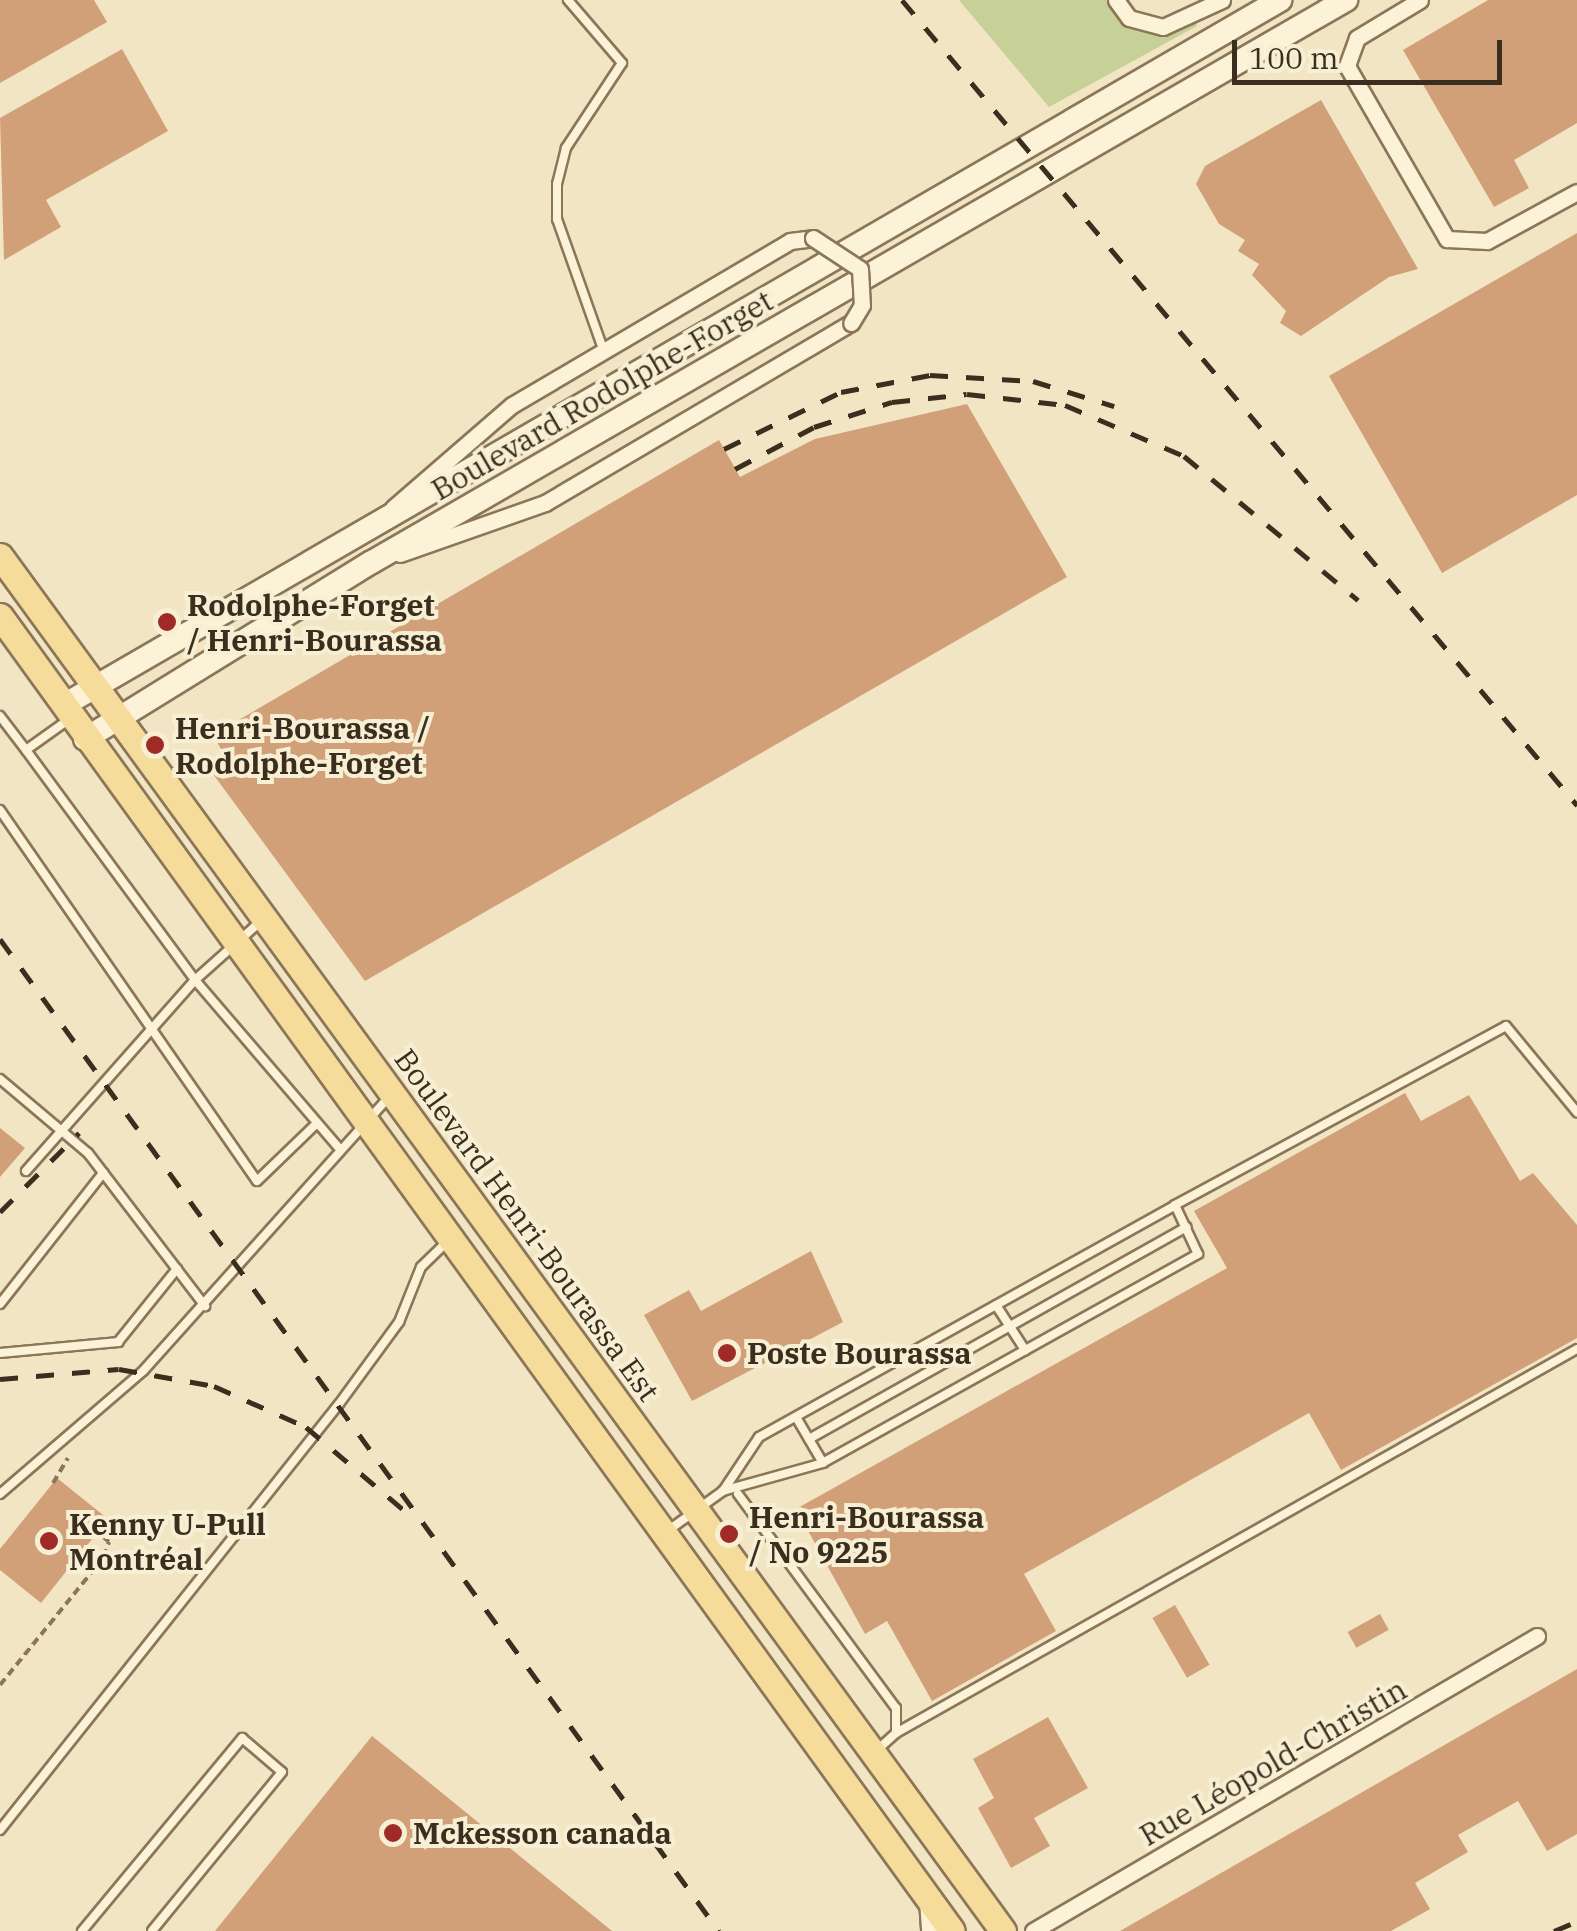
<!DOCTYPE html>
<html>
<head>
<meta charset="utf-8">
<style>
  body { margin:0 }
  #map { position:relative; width:1577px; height:1931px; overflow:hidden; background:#f1e5c4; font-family:"IBM Plex Serif",serif }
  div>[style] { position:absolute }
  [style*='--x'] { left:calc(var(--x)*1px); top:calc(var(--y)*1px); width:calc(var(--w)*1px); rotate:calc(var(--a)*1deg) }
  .green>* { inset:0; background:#c7d097 }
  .building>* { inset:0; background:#d1a078; transform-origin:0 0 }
  .path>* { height:4px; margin-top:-2px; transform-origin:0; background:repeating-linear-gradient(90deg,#8c7659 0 8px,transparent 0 13px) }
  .roads { filter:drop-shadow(2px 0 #8c7659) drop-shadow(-2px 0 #8c7659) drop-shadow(0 2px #8c7659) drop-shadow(0 -2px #8c7659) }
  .lane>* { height:8px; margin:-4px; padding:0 4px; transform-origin:4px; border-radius:4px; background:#fbf2d8 }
  .street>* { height:15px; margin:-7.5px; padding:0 7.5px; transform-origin:7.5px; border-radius:7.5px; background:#fbf2d8 }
  .secondary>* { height:22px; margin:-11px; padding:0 11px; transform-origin:11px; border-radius:11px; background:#fbf2d8 }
  .primary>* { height:25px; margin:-12.5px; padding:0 12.5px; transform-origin:12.5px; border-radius:12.5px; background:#f5dc9b }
  .rail>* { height:5px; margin-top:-2.5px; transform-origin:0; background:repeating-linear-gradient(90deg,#3c2e1e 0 18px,transparent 0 36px) }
  .bridges { filter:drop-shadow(2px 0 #8c7659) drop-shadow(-2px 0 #8c7659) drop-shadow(0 2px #8c7659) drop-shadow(0 -2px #8c7659) }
  .street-bridge>* { height:15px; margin:-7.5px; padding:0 7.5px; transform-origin:7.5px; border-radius:7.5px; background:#fbf2d8 }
  .dots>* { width:28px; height:28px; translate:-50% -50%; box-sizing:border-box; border:5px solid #f7efd4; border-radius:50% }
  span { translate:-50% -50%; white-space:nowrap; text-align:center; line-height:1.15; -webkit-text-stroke:8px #f7efd4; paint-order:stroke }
  .street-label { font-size:30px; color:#3c2e1e }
  .poi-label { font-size:30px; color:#3c2e1e; font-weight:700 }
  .left { translate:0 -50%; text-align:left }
  .scale { position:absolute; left:1232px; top:40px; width:270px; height:45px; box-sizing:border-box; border:5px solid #3c2e1e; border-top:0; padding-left:12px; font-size:30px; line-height:35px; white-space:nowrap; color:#3c2e1e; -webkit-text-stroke:8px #f7efd4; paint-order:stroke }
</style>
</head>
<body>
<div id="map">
  <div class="green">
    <i style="clip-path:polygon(959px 0,1116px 0,1143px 25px,1192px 13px,1197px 26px,1049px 107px)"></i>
  </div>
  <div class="building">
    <i style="clip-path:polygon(0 0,94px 0,107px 22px,0 83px)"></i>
    <i style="clip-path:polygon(1488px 0,1577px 0,1577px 123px,1514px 160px,1529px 188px,1494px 207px,1403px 50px)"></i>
    <i style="clip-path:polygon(122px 49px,168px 131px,46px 200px,61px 227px,4px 260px,0 118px)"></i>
    <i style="clip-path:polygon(1321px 100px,1418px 269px,1389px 277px,1301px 336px,1280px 323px,1286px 311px,1252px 275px,1259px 264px,1238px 251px,1245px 240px,1219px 224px,1196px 184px,1205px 166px)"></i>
    <i style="clip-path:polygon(1577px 233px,1577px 495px,1442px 573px,1329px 376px)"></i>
    <i style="clip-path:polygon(967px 404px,1067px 577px,365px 981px,213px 774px,230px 765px,213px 735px,719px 440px,740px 477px,815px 439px)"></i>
    <i style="clip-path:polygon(1405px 1093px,1421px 1121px,1469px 1095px,1520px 1181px,1533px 1173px,1577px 1225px,1577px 1338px,1341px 1470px,1309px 1413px,1024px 1574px,1056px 1631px,932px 1701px,887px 1621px,865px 1634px,796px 1509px,1227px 1268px,1194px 1211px)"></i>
    <i style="clip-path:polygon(0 1128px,25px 1148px,0 1177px)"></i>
    <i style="clip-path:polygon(811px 1251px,843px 1322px,692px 1401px,644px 1315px,689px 1290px,701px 1311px)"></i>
    <i style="clip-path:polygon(57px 1478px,108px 1519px,41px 1603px,0 1570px,0 1549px)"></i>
    <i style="left:1175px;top:1605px;width:69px;height:26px;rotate:60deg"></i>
    <i style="left:1380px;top:1614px;width:18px;height:37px;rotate:61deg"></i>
    <i style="clip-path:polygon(1577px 1669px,1577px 1834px,1547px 1851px,1518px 1801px,1458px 1835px,1468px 1852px,1415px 1883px,1430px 1909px,1391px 1931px,1120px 1931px)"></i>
    <i style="clip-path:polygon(1048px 1717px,1088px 1788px,1034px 1818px,1050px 1846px,1011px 1868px,978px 1808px,994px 1798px,973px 1759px)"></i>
    <i style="clip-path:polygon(372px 1736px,612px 1931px,215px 1931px)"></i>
  </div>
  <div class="path">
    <i style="--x:53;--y:1483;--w:29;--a:-59"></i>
    <i style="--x:0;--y:1685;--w:165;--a:-50.9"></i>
    <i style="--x:104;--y:1557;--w:16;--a:-72"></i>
    <i style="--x:109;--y:1542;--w:15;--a:-138"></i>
  </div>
  <div class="roads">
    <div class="lane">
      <i style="--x:568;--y:0;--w:83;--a:49.4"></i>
      <i style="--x:622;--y:63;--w:102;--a:123.4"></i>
      <i style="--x:566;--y:148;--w:37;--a:104"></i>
      <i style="--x:557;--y:184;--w:35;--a:90"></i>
      <i style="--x:557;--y:219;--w:138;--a:70.5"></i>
      <i style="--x:0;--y:716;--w:43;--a:52.6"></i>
      <i style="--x:0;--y:810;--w:451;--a:55.3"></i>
      <i style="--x:257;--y:1181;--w:83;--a:-44"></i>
      <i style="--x:261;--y:921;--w:89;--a:138.2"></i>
      <i style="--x:195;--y:980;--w:220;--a:49.4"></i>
      <i style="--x:0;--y:1079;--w:115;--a:40.1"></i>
      <i style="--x:88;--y:1153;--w:193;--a:52.6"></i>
      <i style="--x:26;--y:1171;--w:255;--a:-48.5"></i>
      <i style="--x:195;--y:980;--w:285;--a:-126.3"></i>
      <i style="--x:26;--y:750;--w:52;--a:-35.5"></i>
      <i style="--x:1175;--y:1205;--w:54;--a:64.9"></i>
      <i style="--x:1198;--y:1254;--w:429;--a:150.9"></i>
      <i style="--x:823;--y:1463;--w:104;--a:164.4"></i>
      <i style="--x:723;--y:1491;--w:65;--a:-56.3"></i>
      <i style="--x:759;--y:1437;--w:476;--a:-29.1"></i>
      <i style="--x:1175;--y:1205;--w:376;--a:-28.4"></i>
      <i style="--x:1506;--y:1026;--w:112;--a:50.5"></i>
      <i style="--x:0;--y:1304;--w:167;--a:-51.8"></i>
      <i style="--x:996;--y:1305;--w:54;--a:57.2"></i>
      <i style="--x:0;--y:1353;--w:119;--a:-5.3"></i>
      <i style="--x:118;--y:1342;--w:94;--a:-51.1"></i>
      <i style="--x:796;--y:1417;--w:53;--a:59.6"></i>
      <i style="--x:809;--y:1439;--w:433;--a:-29.3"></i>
      <i style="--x:0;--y:1494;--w:189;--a:-40.7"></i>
      <i style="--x:143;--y:1371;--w:367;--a:-48.1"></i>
      <i style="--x:738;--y:1494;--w:266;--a:53.6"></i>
      <i style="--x:896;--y:1708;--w:25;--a:90"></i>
      <i style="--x:896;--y:1733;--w:24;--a:138"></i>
      <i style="--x:666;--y:1532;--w:70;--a:-35.7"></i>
      <i style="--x:896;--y:1733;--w:782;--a:-29.42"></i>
      <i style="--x:0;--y:1830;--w:544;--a:-51.49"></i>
      <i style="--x:339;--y:1404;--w:102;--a:-53.8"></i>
      <i style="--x:399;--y:1322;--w:59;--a:-68.2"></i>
      <i style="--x:421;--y:1267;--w:35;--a:-44"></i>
      <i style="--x:82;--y:1931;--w:251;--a:-50.3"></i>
      <i style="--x:242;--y:1738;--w:52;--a:40.4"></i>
      <i style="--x:282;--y:1772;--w:205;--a:129.3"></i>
    </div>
    <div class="street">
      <i style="--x:1116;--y:0;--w:22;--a:54"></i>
      <i style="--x:1129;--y:18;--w:35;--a:15"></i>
      <i style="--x:1163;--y:27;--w:65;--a:-24.6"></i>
      <i style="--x:1420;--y:0;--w:74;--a:148.9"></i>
      <i style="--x:1357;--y:38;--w:30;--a:110"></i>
      <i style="--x:1347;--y:66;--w:200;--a:60"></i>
      <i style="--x:1447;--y:239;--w:40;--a:2.9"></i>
      <i style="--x:1487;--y:241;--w:102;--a:-28.6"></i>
      <i style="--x:393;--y:508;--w:157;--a:-40.9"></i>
      <i style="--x:512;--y:405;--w:323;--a:-30.5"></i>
      <i style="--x:790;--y:241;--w:23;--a:-7"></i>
      <i style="--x:400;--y:554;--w:154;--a:-19.4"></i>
      <i style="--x:545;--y:503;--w:355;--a:-30.5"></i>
      <i style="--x:927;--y:1900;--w:31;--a:86"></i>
      <i style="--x:1033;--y:1931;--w:584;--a:-30.34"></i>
    </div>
    <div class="secondary">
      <i style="--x:64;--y:705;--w:1406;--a:-30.1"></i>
      <i style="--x:85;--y:739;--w:337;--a:-31.7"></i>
      <i style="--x:372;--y:562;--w:1125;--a:-29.99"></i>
    </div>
    <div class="primary">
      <i style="--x:0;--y:556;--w:1702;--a:53.89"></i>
      <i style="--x:0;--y:616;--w:1623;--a:54.1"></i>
    </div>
  </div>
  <div class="rail">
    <i style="--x:902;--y:0;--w:1051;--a:50.02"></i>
    <i style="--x:724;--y:449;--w:130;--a:-26"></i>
    <i style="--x:841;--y:392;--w:91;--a:-10.8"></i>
    <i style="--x:930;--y:375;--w:103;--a:3.3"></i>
    <i style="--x:1033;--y:381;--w:85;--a:17.2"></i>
    <i style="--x:735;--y:469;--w:89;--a:-28"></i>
    <i style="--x:814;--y:427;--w:82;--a:-17.8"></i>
    <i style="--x:892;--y:402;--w:75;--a:-6.1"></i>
    <i style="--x:967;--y:394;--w:99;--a:6.4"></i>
    <i style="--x:1065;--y:405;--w:129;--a:23.2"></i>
    <i style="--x:1184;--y:456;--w:226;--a:39.6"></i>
    <i style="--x:0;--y:939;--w:1225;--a:54.07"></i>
    <i style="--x:0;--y:1212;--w:112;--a:-45"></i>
    <i style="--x:0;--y:1379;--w:119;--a:-4.8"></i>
    <i style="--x:119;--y:1369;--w:97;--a:10.1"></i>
    <i style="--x:214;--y:1386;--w:101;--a:24"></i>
    <i style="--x:306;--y:1427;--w:128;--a:40.3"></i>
    <i style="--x:1554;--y:1931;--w:25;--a:-23"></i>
  </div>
  <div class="bridges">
    <div class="street-bridge">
      <i style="--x:813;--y:238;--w:56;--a:33.4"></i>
      <i style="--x:860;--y:269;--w:36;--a:87"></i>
      <i style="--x:862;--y:305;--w:21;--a:121"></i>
    </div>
  </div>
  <div class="dots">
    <i style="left:167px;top:622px;background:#9f2a26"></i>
    <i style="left:155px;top:745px;background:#9f2a26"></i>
    <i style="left:727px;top:1353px;background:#9f2a26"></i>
    <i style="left:729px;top:1534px;background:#9f2a26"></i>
    <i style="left:49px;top:1541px;background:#9f2a26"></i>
    <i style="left:393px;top:1833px;background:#9f2a26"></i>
  </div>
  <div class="street-label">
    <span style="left:602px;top:395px;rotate:-30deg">Boulevard Rodolphe-Forget</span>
    <span style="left:527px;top:1225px;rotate:54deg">Boulevard Henri-Bourassa Est</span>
    <span style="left:1273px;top:1762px;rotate:-30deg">Rue Léopold-Christin</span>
  </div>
  <div class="poi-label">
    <span class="left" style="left:187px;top:622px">Rodolphe-Forget<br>/ Henri-Bourassa</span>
    <span class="left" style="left:175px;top:745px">Henri-Bourassa /<br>Rodolphe-Forget</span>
    <span class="left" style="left:747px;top:1353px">Poste Bourassa</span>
    <span class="left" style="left:749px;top:1534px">Henri-Bourassa<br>/ No 9225</span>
    <span class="left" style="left:69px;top:1541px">Kenny U-Pull<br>Montréal</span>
    <span class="left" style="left:413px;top:1833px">Mckesson canada</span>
  </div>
  <div class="scale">100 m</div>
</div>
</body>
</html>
